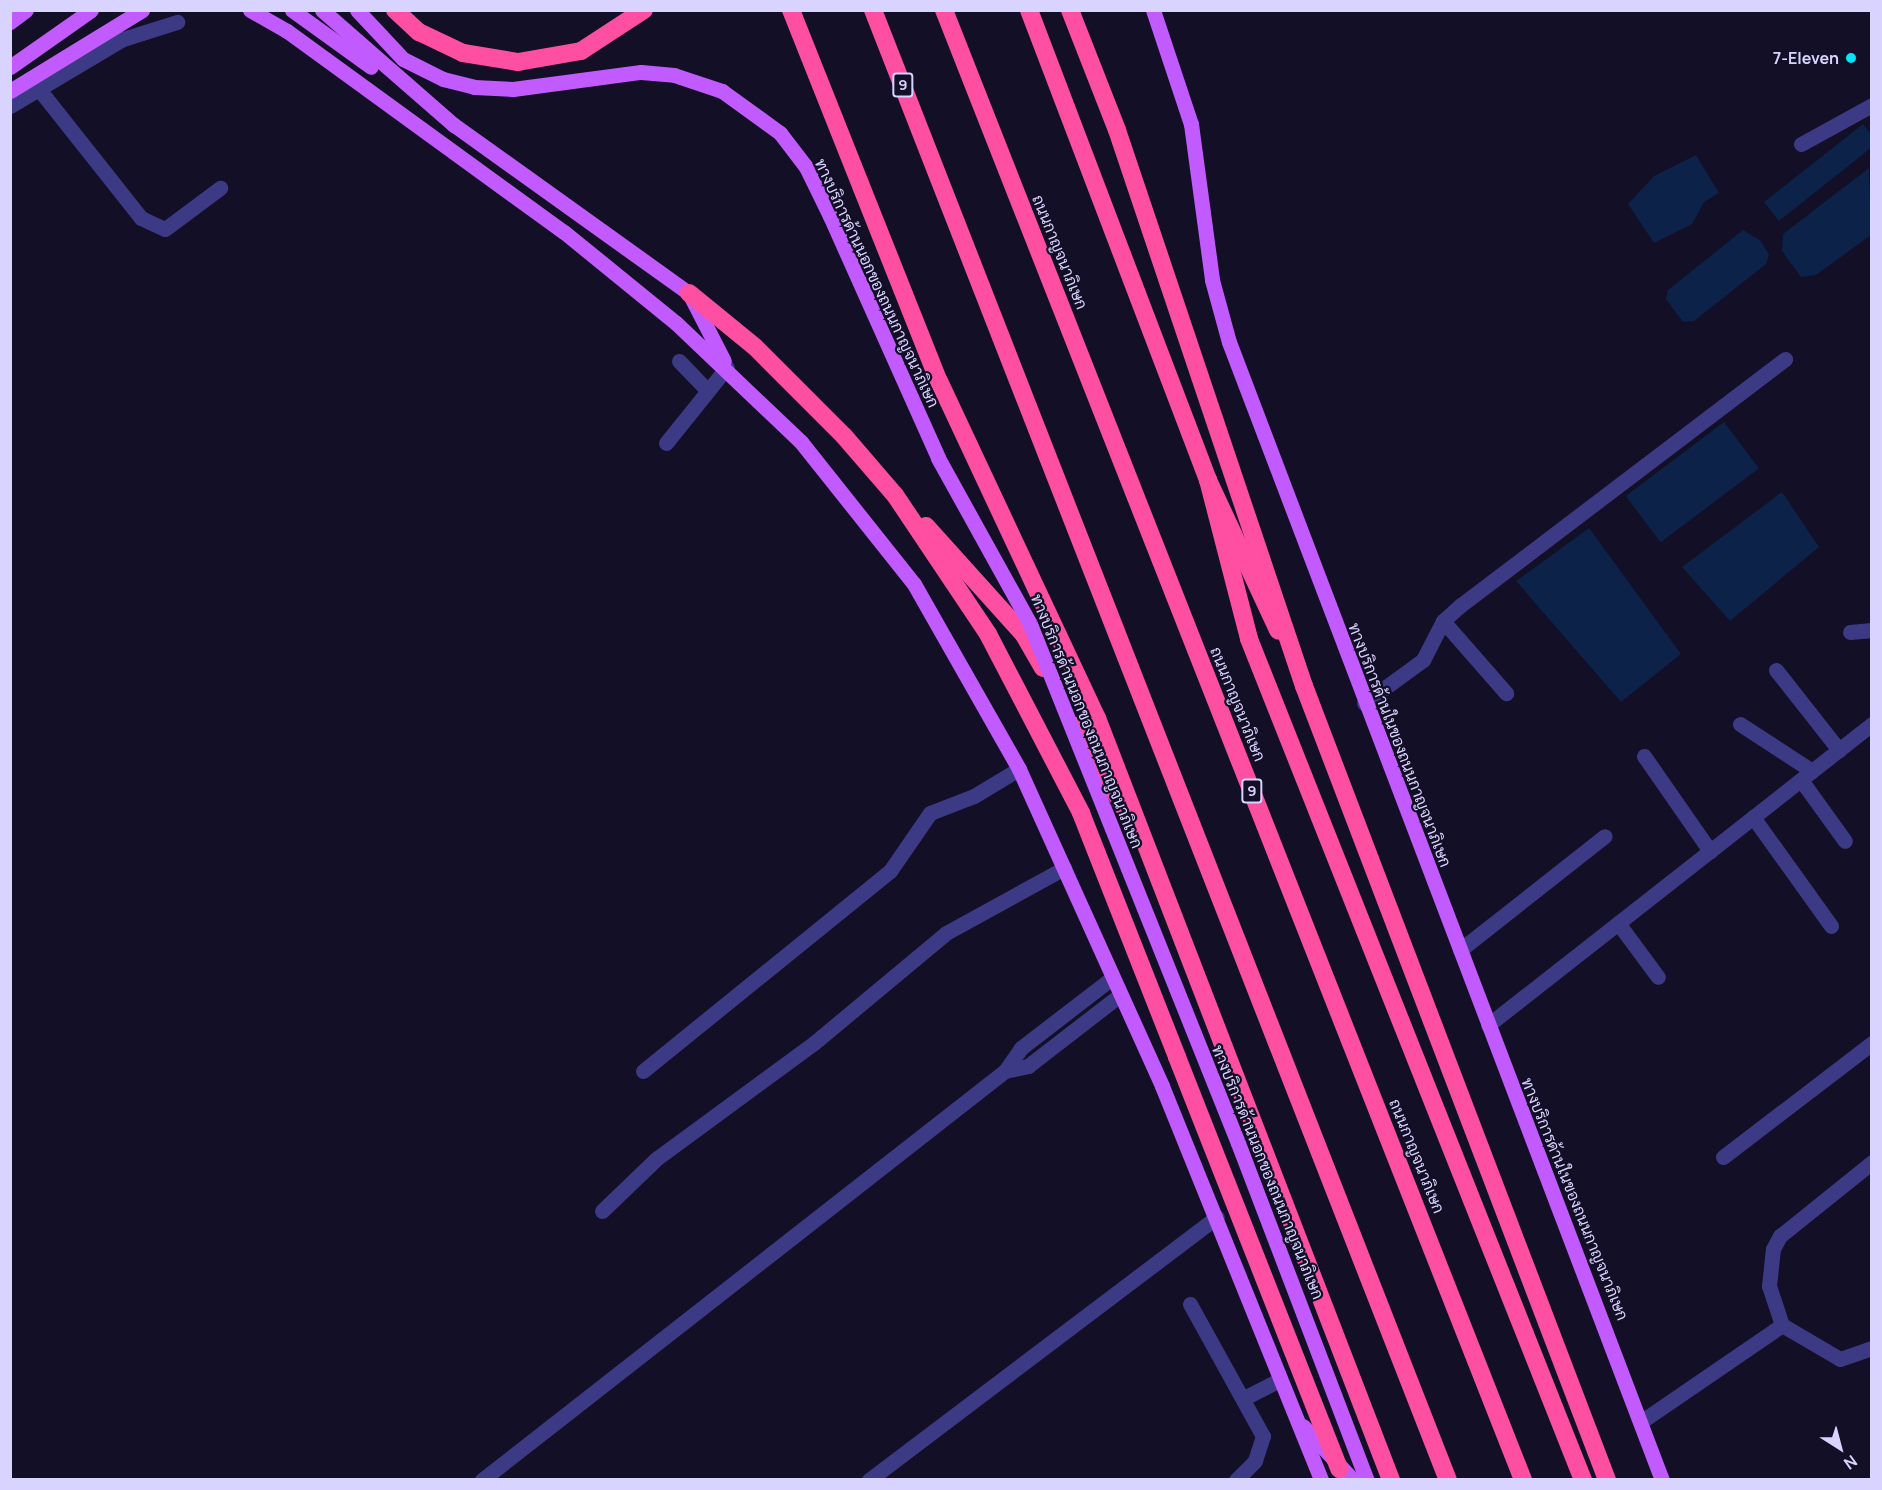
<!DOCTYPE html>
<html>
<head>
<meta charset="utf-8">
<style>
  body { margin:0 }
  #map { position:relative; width:1882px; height:1490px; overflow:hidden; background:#130f26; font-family:Manrope,Sarabun,sans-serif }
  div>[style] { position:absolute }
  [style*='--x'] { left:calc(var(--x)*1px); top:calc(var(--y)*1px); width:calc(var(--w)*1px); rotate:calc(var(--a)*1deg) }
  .water>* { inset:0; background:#0c2248; transform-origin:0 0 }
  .minor>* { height:15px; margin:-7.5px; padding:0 7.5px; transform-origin:7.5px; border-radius:7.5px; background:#3d3a85 }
  .major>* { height:15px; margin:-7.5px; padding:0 7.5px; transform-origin:7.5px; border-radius:7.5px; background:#c25bff }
  .highway>* { height:18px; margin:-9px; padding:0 9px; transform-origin:9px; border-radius:9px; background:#ff4fa3 }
  .major-bridge>* { height:15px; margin:-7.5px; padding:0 7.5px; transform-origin:7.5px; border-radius:7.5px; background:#c25bff }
  .highway-bridge>* { height:18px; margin:-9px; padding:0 9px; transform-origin:9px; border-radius:9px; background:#ff4fa3 }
  .dots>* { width:16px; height:16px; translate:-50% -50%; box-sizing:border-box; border:3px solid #130f26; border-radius:50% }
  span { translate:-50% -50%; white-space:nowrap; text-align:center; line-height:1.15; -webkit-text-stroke:4.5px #130f26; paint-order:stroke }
  .shield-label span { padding:2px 4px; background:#130f26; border:2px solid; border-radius:4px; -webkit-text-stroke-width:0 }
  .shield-label { font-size:15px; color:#d9d4ff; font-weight:700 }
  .poi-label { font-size:16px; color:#d9d4ff; font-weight:700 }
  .right { translate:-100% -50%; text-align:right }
  .street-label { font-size:16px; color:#d9d4ff }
  .frame { position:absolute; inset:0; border:12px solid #d9d4ff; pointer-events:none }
  .north { position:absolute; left:1810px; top:1418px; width:60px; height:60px; -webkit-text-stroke:4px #130f26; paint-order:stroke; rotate:144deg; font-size:16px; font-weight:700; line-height:24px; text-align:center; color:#d9d4ff }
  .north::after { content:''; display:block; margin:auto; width:21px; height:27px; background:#d9d4ff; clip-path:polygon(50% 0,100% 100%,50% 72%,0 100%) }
</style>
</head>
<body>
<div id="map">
  <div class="water">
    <i style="clip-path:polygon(1863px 124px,1871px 134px,1871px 148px,1779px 221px,1764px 202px)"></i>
    <i style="clip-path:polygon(1696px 155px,1719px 193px,1704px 202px,1692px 224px,1654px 243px,1628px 204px,1654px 176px)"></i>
    <i style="clip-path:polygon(1869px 168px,1871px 235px,1816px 275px,1801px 277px,1782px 251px,1783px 234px)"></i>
    <i style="clip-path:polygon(1743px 230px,1761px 241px,1769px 255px,1766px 264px,1694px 321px,1683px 322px,1666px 299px,1668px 290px)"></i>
    <i style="left:1724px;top:422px;width:58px;height:123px;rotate:53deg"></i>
    <i style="clip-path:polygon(1782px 492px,1819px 547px,1730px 621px,1682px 567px)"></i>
    <i style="clip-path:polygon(1589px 528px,1681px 654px,1621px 702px,1516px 581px)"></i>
  </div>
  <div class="minor">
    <i style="--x:38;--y:88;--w:166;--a:51.6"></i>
    <i style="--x:141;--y:218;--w:26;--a:25"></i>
    <i style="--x:165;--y:229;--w:69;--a:-36.7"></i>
    <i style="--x:10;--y:106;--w:131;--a:-30.7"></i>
    <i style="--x:123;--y:39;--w:57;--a:-17.5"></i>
    <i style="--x:1801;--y:144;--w:81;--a:-28.8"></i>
    <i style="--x:679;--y:361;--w:37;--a:46"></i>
    <i style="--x:666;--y:443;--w:97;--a:-51.2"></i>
    <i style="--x:1443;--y:621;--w:96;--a:48.8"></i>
    <i style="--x:1850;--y:632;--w:22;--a:-5"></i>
    <i style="--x:1776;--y:670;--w:102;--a:51.8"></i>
    <i style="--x:1364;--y:703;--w:73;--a:-36.1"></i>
    <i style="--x:1423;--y:660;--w:44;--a:-62.9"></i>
    <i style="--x:1443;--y:621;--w:24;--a:-42"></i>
    <i style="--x:1461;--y:605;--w:407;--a:-37.2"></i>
    <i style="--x:1740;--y:724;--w:86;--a:33.1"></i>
    <i style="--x:1644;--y:756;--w:116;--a:55.2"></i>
    <i style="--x:1801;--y:780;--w:75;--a:54.2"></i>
    <i style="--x:1753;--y:817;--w:134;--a:54.4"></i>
    <i style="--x:1618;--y:923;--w:67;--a:53.5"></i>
    <i style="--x:1460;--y:950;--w:184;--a:-38.2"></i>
    <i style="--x:1488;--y:1025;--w:488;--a:-38.1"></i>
    <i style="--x:643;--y:1071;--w:318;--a:-39"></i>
    <i style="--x:890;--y:871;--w:70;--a:-55.4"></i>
    <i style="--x:930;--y:813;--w:47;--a:-21.1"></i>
    <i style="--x:974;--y:796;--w:52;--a:-31"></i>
    <i style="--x:1005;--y:1071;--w:24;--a:-12"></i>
    <i style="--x:1028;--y:1066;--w:116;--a:-37.7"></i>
    <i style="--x:1723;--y:1157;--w:188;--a:-37.4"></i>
    <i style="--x:602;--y:1211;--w:75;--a:-43.9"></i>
    <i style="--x:656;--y:1159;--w:196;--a:-36.3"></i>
    <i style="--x:814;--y:1043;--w:172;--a:-39.8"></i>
    <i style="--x:946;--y:933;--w:135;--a:-28.8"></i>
    <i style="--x:1190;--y:1304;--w:151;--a:61.1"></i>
    <i style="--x:1263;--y:1436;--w:26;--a:108"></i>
    <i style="--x:1255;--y:1461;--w:27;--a:135"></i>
    <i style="--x:1782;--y:1325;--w:67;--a:30.4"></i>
    <i style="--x:1840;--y:1359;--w:34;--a:-19"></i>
    <i style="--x:1246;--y:1397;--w:38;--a:-27"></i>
    <i style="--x:1642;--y:1421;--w:170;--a:-34.4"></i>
    <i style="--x:1782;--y:1325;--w:41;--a:-108.4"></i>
    <i style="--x:1769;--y:1286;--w:37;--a:-84"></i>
    <i style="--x:1773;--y:1249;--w:15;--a:-62"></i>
    <i style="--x:1780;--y:1236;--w:118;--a:-38.8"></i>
    <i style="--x:482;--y:1480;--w:664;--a:-38.03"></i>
    <i style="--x:1005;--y:1071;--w:28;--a:-55"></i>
    <i style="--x:1021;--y:1048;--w:115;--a:-37.6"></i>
    <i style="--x:869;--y:1480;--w:436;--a:-37.1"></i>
  </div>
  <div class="major">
    <i style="--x:250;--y:10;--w:43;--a:29.6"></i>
    <i style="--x:287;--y:31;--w:342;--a:36"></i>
    <i style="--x:564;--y:232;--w:144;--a:39.1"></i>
    <i style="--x:676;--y:323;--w:173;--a:43.6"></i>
    <i style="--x:801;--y:442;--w:181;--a:51.5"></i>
    <i style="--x:914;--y:584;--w:213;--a:60.4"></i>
    <i style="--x:1019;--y:769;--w:348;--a:65.7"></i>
    <i style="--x:1162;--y:1086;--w:425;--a:68"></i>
    <i style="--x:292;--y:10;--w:97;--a:35.8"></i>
    <i style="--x:322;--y:10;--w:175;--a:41.1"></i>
    <i style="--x:454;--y:125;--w:289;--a:35.6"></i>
    <i style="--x:689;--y:293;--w:76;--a:62.8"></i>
    <i style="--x:357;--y:10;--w:67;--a:46.8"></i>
    <i style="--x:403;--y:59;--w:45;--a:26.6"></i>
    <i style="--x:443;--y:79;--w:32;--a:14"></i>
    <i style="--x:474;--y:87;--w:39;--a:3"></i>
    <i style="--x:513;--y:89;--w:129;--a:-7.6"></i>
    <i style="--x:641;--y:72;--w:33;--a:5"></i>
    <i style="--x:674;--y:75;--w:51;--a:18.4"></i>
    <i style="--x:722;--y:91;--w:72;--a:35.9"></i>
    <i style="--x:780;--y:133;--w:43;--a:52.6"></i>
    <i style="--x:806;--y:167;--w:55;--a:63.9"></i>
    <i style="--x:1153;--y:10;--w:120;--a:71.6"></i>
    <i style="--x:1191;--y:124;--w:157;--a:82.3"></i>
    <i style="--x:1212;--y:280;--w:64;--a:74.7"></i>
    <i style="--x:1229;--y:342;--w:1218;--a:69.17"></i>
    <i style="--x:10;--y:22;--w:20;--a:-37"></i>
    <i style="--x:10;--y:67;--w:99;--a:-35.1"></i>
    <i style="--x:10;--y:91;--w:155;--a:-31.5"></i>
    <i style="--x:1238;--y:1143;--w:361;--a:69.1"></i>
    <i style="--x:1303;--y:1426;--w:74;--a:47.2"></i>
  </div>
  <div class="highway">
    <i style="--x:395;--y:10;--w:33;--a:43"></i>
    <i style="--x:419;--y:32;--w:49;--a:25.5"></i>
    <i style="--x:463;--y:53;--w:56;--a:9.3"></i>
    <i style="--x:518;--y:62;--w:64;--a:-9.9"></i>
    <i style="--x:581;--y:51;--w:75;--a:-33.1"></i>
    <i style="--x:791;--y:10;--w:399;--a:68.3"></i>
    <i style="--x:939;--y:381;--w:372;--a:64.9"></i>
    <i style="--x:1097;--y:718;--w:817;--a:68.9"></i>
    <i style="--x:873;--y:10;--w:1578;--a:68.64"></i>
    <i style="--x:944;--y:10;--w:1580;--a:68.5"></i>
    <i style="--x:1029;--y:10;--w:503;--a:69.15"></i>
    <i style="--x:1208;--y:480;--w:166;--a:65"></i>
    <i style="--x:1070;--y:10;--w:129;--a:68.6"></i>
    <i style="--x:1117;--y:130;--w:587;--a:71.41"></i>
    <i style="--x:1304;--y:686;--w:850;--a:69.11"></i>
    <i style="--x:689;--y:293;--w:85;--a:39.3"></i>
    <i style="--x:755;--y:347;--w:126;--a:45"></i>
    <i style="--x:844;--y:436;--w:78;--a:49.2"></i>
    <i style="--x:895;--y:495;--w:167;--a:56.2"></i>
    <i style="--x:988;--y:634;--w:202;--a:62.5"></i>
    <i style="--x:1081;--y:813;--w:262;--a:68.5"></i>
    <i style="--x:1208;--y:480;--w:164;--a:75.5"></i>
    <i style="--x:1249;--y:639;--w:905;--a:68.34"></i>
    <i style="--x:926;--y:526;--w:147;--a:48"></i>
    <i style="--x:1024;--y:635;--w:38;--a:60"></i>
    <i style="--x:1076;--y:726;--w:99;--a:59.5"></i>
  </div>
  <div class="major-bridge">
    <i style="--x:830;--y:216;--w:265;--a:65.9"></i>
    <i style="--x:938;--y:458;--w:190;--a:61"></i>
    <i style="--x:1030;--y:624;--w:559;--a:68.16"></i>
  </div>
  <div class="highway-bridge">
    <i style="--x:1177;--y:1057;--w:443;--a:68.5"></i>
  </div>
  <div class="dots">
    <i style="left:1851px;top:58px;background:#00e5ff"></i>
  </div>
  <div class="shield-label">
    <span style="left:903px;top:85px">9</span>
    <span style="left:1252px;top:791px">9</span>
  </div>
  <div class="poi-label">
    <span class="right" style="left:1839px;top:58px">7-Eleven</span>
  </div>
  <div class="street-label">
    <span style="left:1060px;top:252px;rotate:68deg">ถนนกาญจนาภิเษก</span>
    <span style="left:877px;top:283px;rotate:65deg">ทางบริการด้านนอกของถนนกาญจนาภิเษก</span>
    <span style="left:1238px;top:704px;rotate:68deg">ถนนกาญจนาภิเษก</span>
    <span style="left:1087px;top:721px;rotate:68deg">ทางบริการด้านนอกของถนนกาญจนาภิเษก</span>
    <span style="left:1400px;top:745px;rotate:69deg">ทางบริการด้านในของถนนกาญจนาภิเษก</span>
    <span style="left:1417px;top:1156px;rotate:68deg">ถนนกาญจนาภิเษก</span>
    <span style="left:1268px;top:1172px;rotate:68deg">ทางบริการด้านนอกของถนนกาญจนาภิเษก</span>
    <span style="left:1575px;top:1199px;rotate:68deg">ทางบริการด้านในของถนนกาญจนาภิเษก</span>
  </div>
  <div class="frame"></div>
  <div class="north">N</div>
</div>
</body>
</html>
